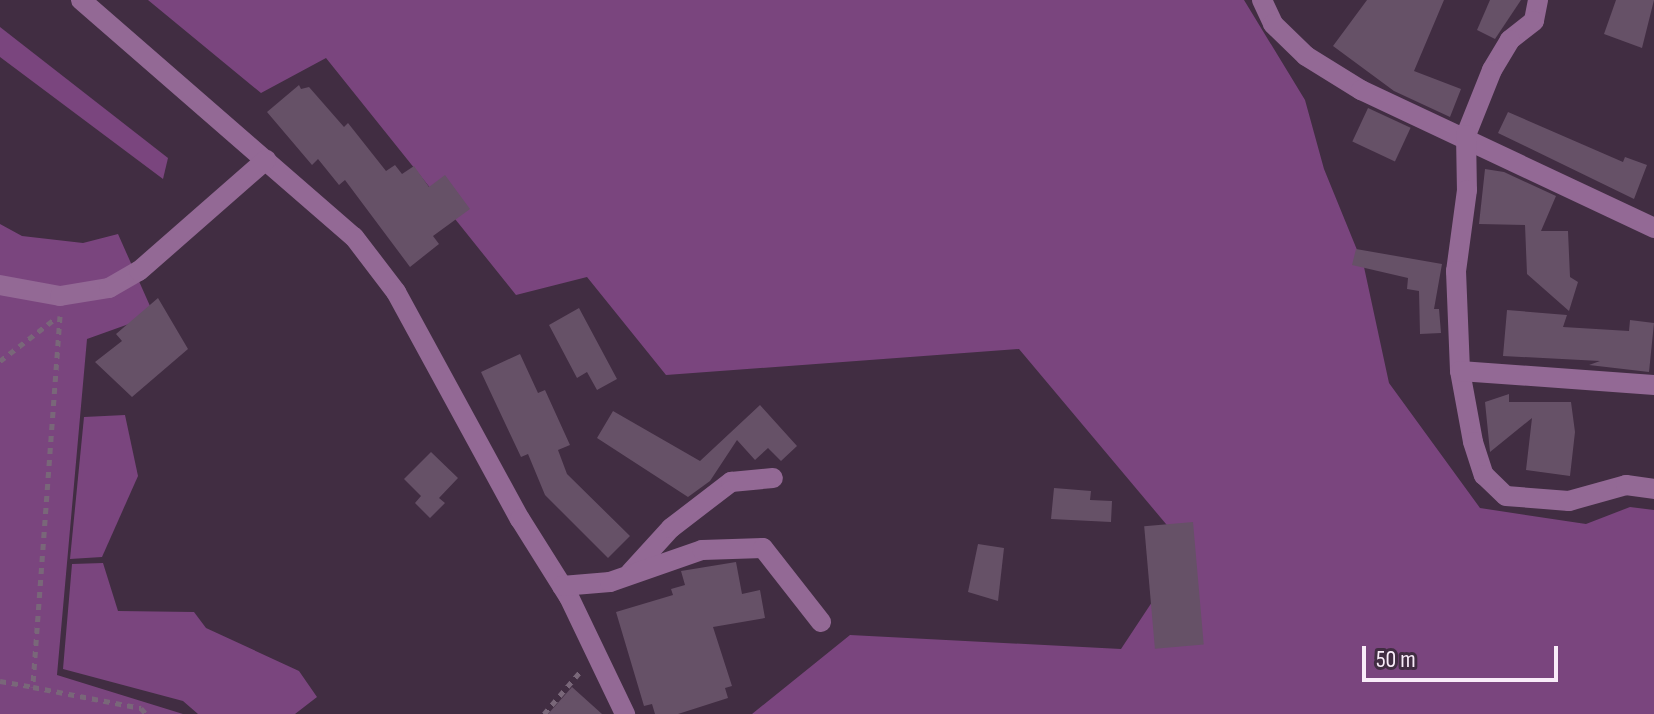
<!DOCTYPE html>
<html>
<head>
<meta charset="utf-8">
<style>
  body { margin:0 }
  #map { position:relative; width:1654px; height:714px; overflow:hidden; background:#412d42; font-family:"Sofia Sans Condensed",sans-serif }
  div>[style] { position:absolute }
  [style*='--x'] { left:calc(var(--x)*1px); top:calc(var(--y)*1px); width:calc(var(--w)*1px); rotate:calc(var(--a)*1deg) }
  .green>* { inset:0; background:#7a457e }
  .building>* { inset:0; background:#665167; transform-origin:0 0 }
  .path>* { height:5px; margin-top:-2.5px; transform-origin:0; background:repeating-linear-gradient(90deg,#796779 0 6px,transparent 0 12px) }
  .minor>* { height:20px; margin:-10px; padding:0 10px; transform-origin:10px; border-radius:10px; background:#936995 }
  span { translate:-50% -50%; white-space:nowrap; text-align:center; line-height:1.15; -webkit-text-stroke:6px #412d42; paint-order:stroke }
  .scale { position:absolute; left:1362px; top:646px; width:196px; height:36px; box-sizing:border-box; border:4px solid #f9ecf9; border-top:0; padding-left:10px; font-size:24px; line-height:28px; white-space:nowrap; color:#f9ecf9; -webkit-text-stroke:6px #412d42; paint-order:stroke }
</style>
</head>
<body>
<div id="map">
  <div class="green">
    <i style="clip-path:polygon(148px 0,1244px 0,1305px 100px,1324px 169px,1364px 267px,1389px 383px,1480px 508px,1586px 524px,1630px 507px,1654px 510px,1654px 714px,752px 714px,850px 635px,1121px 649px,1187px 549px,1019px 349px,666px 375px,587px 277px,516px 295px,326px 58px,261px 93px)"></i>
    <i style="clip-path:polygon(0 27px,168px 158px,163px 179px,0 57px)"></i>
    <i style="clip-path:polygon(0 224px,22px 236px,83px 243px,118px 234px,154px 315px,87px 339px,57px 675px,183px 714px,0 714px)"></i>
    <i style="clip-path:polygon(125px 415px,138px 476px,102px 557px,70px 559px,84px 417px)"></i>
    <i style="clip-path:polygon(103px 563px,118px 611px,194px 612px,206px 628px,299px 671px,317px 697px,295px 714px,198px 714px,183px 701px,63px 669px,72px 564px)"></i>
  </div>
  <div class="building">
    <i style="clip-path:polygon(1367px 0,1444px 0,1414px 71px,1461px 89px,1450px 117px,1394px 91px,1333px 46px)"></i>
    <i style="clip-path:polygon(1490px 0,1521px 0,1495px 39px,1477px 30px)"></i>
    <i style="clip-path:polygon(1616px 0,1654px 0,1642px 48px,1604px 34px)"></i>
    <i style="clip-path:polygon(299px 85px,301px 89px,309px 87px,344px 127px,348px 123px,386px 171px,395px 165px,402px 174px,414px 166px,429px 187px,445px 175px,470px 209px,433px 236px,439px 244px,410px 267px,345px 180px,339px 185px,318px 159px,312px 165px,267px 112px)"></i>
    <i style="left:1368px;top:108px;width:47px;height:37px;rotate:25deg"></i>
    <i style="clip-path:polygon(1508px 112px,1623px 162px,1625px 157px,1647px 165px,1634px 199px,1498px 133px)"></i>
    <i style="clip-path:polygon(1485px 169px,1504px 172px,1556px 196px,1541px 231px,1568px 231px,1570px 277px,1578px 282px,1569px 311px,1527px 274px,1525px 225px,1479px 224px)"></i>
    <i style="clip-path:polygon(1356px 249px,1442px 264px,1434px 309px,1439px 309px,1441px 333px,1420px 334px,1419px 291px,1407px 289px,1408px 278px,1352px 265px)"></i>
    <i style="clip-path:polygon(158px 298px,188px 349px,132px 397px,95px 362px,122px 341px,116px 334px)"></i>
    <i style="clip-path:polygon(579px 308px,617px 379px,597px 390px,587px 372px,577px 378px,549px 325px)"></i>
    <i style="clip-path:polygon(1507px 310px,1567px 315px,1563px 327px,1629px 331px,1630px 320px,1654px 323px,1649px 372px,1589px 365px,1600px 361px,1503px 356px)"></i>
    <i style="clip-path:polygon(520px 354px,538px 393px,545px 390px,570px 445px,558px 450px,567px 474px,630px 536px,608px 558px,545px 495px,528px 454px,521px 457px,481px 372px)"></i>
    <i style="clip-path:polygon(1509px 394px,1509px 402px,1571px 402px,1575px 432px,1570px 476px,1526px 470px,1532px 418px,1490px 452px,1485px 402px)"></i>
    <i style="clip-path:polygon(760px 405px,797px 446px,781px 461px,768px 448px,755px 460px,737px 440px,710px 481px,688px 497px,597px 438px,613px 411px,700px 461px)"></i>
    <i style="clip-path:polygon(431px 452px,458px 478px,439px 498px,445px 503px,430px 518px,415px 503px,421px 496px,404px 479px)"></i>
    <i style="clip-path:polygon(1054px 488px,1091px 491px,1090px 500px,1112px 501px,1111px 522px,1051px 519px)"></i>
    <i style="left:1193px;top:522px;width:123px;height:49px;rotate:85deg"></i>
    <i style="clip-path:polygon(978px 544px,1004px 548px,998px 601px,968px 592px)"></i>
    <i style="clip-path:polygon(736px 562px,742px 594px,760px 590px,765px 618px,713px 627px,732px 686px,725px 688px,728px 698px,678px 714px,655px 714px,652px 704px,644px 706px,616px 612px,673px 595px,671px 589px,685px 585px,681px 571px)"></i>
    <i style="clip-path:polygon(572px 687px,602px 714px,548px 714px)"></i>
  </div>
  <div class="path">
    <i style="--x:60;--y:316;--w:372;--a:94.2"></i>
    <i style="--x:33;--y:687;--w:110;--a:11"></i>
    <i style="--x:141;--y:708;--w:8;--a:50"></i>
    <i style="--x:0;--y:361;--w:71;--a:-37.5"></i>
    <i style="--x:0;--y:681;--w:34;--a:10"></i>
    <i style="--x:544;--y:714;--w:55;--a:-49.4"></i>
  </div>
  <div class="minor">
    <i style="--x:81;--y:0;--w:362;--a:41"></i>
    <i style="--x:354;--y:237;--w:69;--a:52.6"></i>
    <i style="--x:396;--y:292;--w:259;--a:61.4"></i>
    <i style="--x:520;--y:519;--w:92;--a:57.9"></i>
    <i style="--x:569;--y:597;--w:130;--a:64.4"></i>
    <i style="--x:1262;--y:0;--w:26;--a:65"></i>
    <i style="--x:1273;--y:24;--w:46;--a:44.1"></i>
    <i style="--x:1306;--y:56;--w:65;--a:31.7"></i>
    <i style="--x:1361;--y:90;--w:324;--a:25.2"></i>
    <i style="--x:1538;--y:0;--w:21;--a:101"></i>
    <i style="--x:1534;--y:21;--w:31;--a:142"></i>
    <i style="--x:1510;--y:40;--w:35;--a:121"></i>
    <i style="--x:1492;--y:70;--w:70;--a:111.8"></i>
    <i style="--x:1466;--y:135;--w:55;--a:89"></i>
    <i style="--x:1467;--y:190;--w:82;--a:97.7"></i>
    <i style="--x:1456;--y:271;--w:100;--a:87.7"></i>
    <i style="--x:1460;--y:371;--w:72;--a:79.6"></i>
    <i style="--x:1473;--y:442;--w:35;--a:72"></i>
    <i style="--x:1484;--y:475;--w:30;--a:44"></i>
    <i style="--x:1506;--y:496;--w:63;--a:4.5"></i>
    <i style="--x:1569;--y:501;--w:59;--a:-15.7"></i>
    <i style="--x:1626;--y:485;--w:28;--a:8"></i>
    <i style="--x:0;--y:285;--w:61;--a:10.4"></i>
    <i style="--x:60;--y:296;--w:50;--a:-9.3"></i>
    <i style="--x:109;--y:288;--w:34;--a:-30"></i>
    <i style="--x:139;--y:271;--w:169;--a:-41.2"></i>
    <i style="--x:1460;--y:371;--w:195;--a:4.1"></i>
    <i style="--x:630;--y:573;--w:61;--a:-47.7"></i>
    <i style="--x:671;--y:528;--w:76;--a:-37.5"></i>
    <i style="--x:731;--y:482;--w:42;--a:-5.4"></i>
    <i style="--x:562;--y:586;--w:48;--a:-4.8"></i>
    <i style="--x:610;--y:582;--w:97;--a:-19.2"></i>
    <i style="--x:702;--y:550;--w:61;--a:-1.9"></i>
    <i style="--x:763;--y:548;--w:94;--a:51.9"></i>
  </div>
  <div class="scale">50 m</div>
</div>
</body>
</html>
